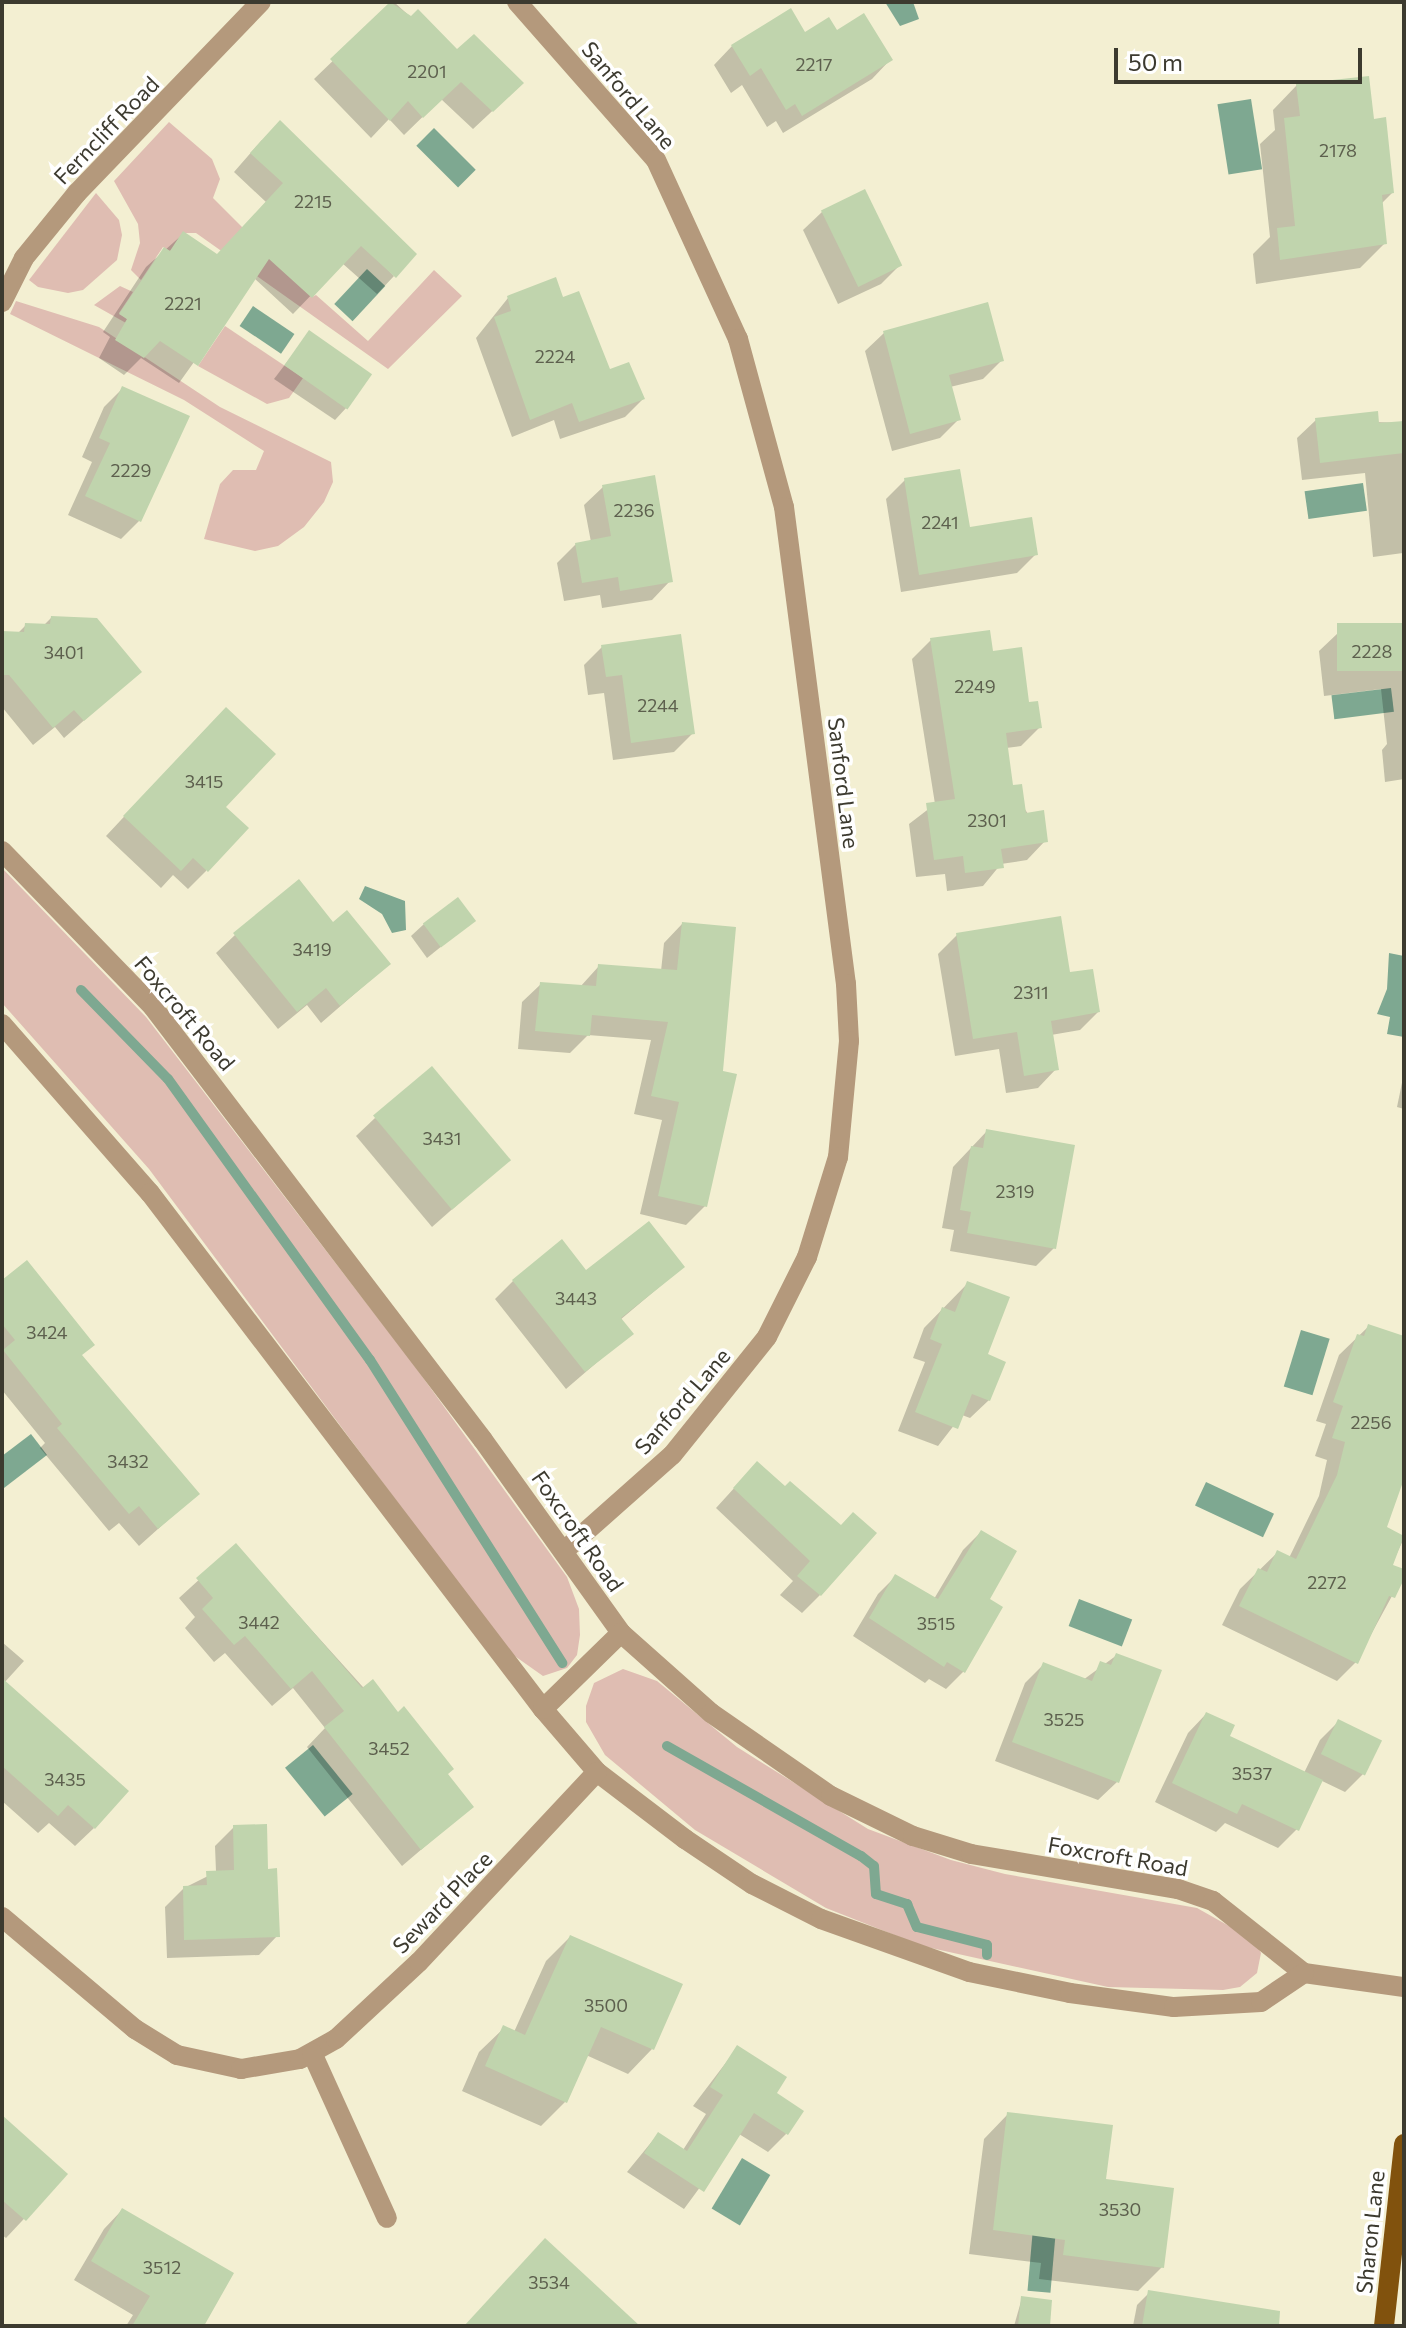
<!DOCTYPE html>
<html>
<head>
<meta charset="utf-8">
<style>
  body { margin:0 }
  #map { position:relative; width:1406px; height:2328px; overflow:hidden; background:#f3efd2; font-family:Commissioner,sans-serif }
  div>[style] { position:absolute }
  [style*='--x'] { left:calc(var(--x)*1px); top:calc(var(--y)*1px); width:calc(var(--w)*1px); rotate:calc(var(--a)*1deg) }
  .green>* { inset:0; background:#dfbdb2 }
  .water>* { inset:0; background:#7ea891; transform-origin:0 0 }
  .shadow>* { inset:0; background:#0003 }
  .stream>* { height:10px; margin:-5px; padding:0 5px; transform-origin:5px; border-radius:5px; background:#7ea891 }
  .building>* { inset:0; background:#c0d4ad; transform-origin:0 0 }
  .minor>* { height:20px; margin:-10px; padding:0 10px; transform-origin:10px; border-radius:10px; background:#b4997c }
  .major>* { height:20px; margin:-10px; padding:0 10px; transform-origin:10px; border-radius:10px; background:#81520d }
  span { translate:-50% -50%; white-space:nowrap; text-align:center; line-height:1.15; -webkit-text-stroke:7px #fff; paint-order:stroke }
  .number-label { font-size:18px; color:#5d604e }
  .number-label span { -webkit-text-stroke-width:0 }
  .street-label { font-size:22px; color:#3c3a2f }
  .frame { position:absolute; inset:0; border:4px solid #3c3a2f; pointer-events:none }
  .scale { position:absolute; left:1114px; top:48px; width:248px; height:36px; box-sizing:border-box; border:4px solid #3c3a2f; border-top:0; padding-left:10px; font-size:24px; line-height:28px; white-space:nowrap; color:#3c3a2f; -webkit-text-stroke:6px #fff; paint-order:stroke }
</style>
</head>
<body>
<div id="map">
  <div class="green">
    <i style="clip-path:polygon(169px 122px,212px 159px,220px 179px,213px 198px,312px 297px,316px 295px,368px 341px,434px 270px,462px 296px,388px 369px,196px 233px,185px 233px,170px 251px,163px 247px,141px 280px,131px 270px,140px 243px,138px 224px,114px 181px)"></i>
    <i style="clip-path:polygon(96px 193px,119px 220px,122px 235px,117px 260px,83px 290px,68px 293px,38px 287px,29px 280px)"></i>
    <i style="clip-path:polygon(120px 286px,133px 292px,119px 313px,128px 320px,126px 323px,94px 305px)"></i>
    <i style="clip-path:polygon(16px 301px,99px 327px,220px 407px,331px 462px,333px 482px,324px 502px,304px 527px,278px 546px,255px 551px,204px 539px,220px 484px,233px 470px,256px 470px,264px 451px,184px 400px,10px 314px)"></i>
    <i style="clip-path:polygon(225px 326px,303px 378px,289px 398px,267px 404px,198px 366px)"></i>
    <i style="clip-path:polygon(2px 868px,146px 1017px,411px 1361px,567px 1577px,579px 1609px,580px 1635px,577px 1655px,567px 1668px,543px 1676px,509px 1652px,149px 1169px,2px 1003px)"></i>
    <i style="clip-path:polygon(623px 1669px,657px 1681px,737px 1747px,868px 1829px,951px 1860px,1005px 1874px,1197px 1908px,1254px 1940px,1261px 1953px,1257px 1973px,1240px 1987px,1223px 1990px,1108px 1987px,922px 1946px,826px 1908px,695px 1830px,605px 1755px,586px 1722px,586px 1706px,594px 1683px)"></i>
  </div>
  <div class="water">
    <i style="clip-path:polygon(885px 2px,913px 2px,919px 19px,900px 26px)"></i>
    <i style="left:1251px;top:99px;width:71px;height:34px;rotate:81deg"></i>
    <i style="left:434px;top:128px;width:59px;height:25px;rotate:45deg"></i>
    <i style="left:367px;top:269px;width:25px;height:48px;rotate:43deg"></i>
    <i style="left:253px;top:306px;width:50px;height:24px;rotate:34deg"></i>
    <i style="left:1363px;top:483px;width:28px;height:59px;rotate:82deg"></i>
    <i style="left:1391px;top:688px;width:24px;height:60px;rotate:83deg"></i>
    <i style="clip-path:polygon(365px 886px,405px 901px,406px 930px,392px 933px,382px 914px,359px 899px)"></i>
    <i style="clip-path:polygon(1389px 953px,1404px 956px,1404px 1037px,1387px 1034px,1390px 1017px,1377px 1014px,1387px 989px)"></i>
    <i style="left:1301px;top:1330px;width:30px;height:59px;rotate:17deg"></i>
    <i style="clip-path:polygon(31px 1434px,47px 1455px,4px 1488px,2px 1456px)"></i>
    <i style="left:1206px;top:1482px;width:75px;height:26px;rotate:25deg"></i>
    <i style="left:1079px;top:1599px;width:57px;height:29px;rotate:21deg"></i>
    <i style="left:313px;top:1745px;width:63px;height:36px;rotate:51deg"></i>
    <i style="left:742px;top:2158px;width:33px;height:59px;rotate:31deg"></i>
    <i style="left:1033px;top:2228px;width:23px;height:63px;rotate:5deg"></i>
  </div>
  <div class="shadow">
    <i style="clip-path:polygon(394px 2px,503px 101px,473px 129px,441px 99px,404px 135px,389px 119px,371px 138px,314px 79px)"></i>
    <i style="clip-path:polygon(836px 33px,890px 60px,872px 79px,783px 133px,776px 121px,767px 127px,742px 85px,731px 93px,714px 65px,732px 46px)"></i>
    <i style="clip-path:polygon(1297px 85px,1372px 121px,1392px 193px,1381px 204px,1385px 243px,1360px 268px,1256px 284px,1253px 254px,1270px 237px,1260px 144px,1275px 130px,1273px 110px)"></i>
    <i style="clip-path:polygon(262px 140px,394px 276px,377px 294px,342px 263px,293px 314px,254px 278px,179px 383px,141px 358px,124px 375px,99px 358px,110px 337px,103px 332px,146px 267px,183px 234px,217px 256px,266px 202px,234px 172px)"></i>
    <i style="clip-path:polygon(822px 212px,900px 265px,881px 284px,838px 304px,803px 230px)"></i>
    <i style="clip-path:polygon(508px 298px,562px 300px,609px 372px,643px 399px,625px 417px,560px 439px,554px 420px,512px 437px,476px 338px)"></i>
    <i style="clip-path:polygon(309px 333px,347px 407px,335px 420px,274px 379px)"></i>
    <i style="clip-path:polygon(884px 333px,1002px 360px,983px 379px,950px 387px,959px 419px,940px 438px,892px 451px,865px 351px)"></i>
    <i style="clip-path:polygon(123px 388px,140px 520px,121px 539px,68px 515px,92px 462px,82px 457px,104px 407px)"></i>
    <i style="clip-path:polygon(1316px 420px,1404px 423px,1404px 562px,1403px 553px,1373px 557px,1365px 473px,1302px 480px,1297px 438px)"></i>
    <i style="clip-path:polygon(905px 480px,968px 530px,1036px 554px,1017px 573px,901px 592px,886px 499px)"></i>
    <i style="clip-path:polygon(603px 487px,670px 581px,652px 600px,602px 608px,600px 595px,564px 601px,557px 563px,576px 544px,591px 542px,584px 505px)"></i>
    <i style="clip-path:polygon(51px 618px,139px 672px,64px 738px,55px 727px,33px 745px,2px 707px,2px 633px,17px 634px,26px 625px,44px 625px)"></i>
    <i style="clip-path:polygon(1404px 625px,1404px 779px,1385px 782px,1382px 750px,1387px 744px,1381px 689px,1324px 696px,1319px 651px,1338px 633px)"></i>
    <i style="clip-path:polygon(931px 640px,991px 654px,1040px 727px,1021px 746px,1006px 748px,1011px 787px,1045px 841px,1027px 860px,1001px 864px,983px 886px,947px 891px,945px 874px,916px 877px,909px 824px,935px 804px,912px 659px)"></i>
    <i style="clip-path:polygon(602px 647px,693px 733px,674px 752px,613px 760px,604px 693px,588px 695px,584px 665px)"></i>
    <i style="clip-path:polygon(207px 728px,206px 871px,188px 889px,173px 875px,161px 888px,106px 836px)"></i>
    <i style="clip-path:polygon(473px 921px,427px 958px,411px 936px,424px 924px)"></i>
    <i style="clip-path:polygon(682px 924px,705px 1206px,686px 1225px,640px 1214px,662px 1120px,634px 1114px,651px 1040px,588px 1035px,570px 1053px,518px 1049px,522px 1002px,541px 984px,580px 987px,599px 966px,661px 971px,664px 943px)"></i>
    <i style="clip-path:polygon(333px 925px,389px 964px,321px 1023px,307px 1005px,278px 1029px,216px 953px,235px 935px)"></i>
    <i style="clip-path:polygon(957px 935px,1069px 975px,1098px 1012px,1080px 1030px,1051px 1035px,1056px 1069px,1038px 1088px,1006px 1093px,999px 1049px,955px 1056px,938px 954px)"></i>
    <i style="clip-path:polygon(1404px 1073px,1404px 1109px,1397px 1107px)"></i>
    <i style="clip-path:polygon(375px 1118px,508px 1160px,432px 1227px,356px 1136px)"></i>
    <i style="clip-path:polygon(987px 1131px,1054px 1248px,1036px 1266px,950px 1251px,954px 1230px,942px 1228px,953px 1167px)"></i>
    <i style="clip-path:polygon(683px 1267px,620px 1320px,631px 1333px,566px 1389px,495px 1299px,513px 1281px)"></i>
    <i style="clip-path:polygon(2px 1283px,81px 1356px,197px 1494px,139px 1546px,119px 1523px,109px 1531px,40px 1448px,45px 1443px,2px 1390px)"></i>
    <i style="clip-path:polygon(968px 1283px,985px 1356px,989px 1400px,970px 1418px,962px 1415px,938px 1446px,898px 1431px,925px 1362px,913px 1358px,924px 1328px)"></i>
    <i style="clip-path:polygon(1369px 1326px,1404px 1338px,1404px 1473px,1384px 1529px,1404px 1538px,1391px 1566px,1404px 1574px,1356px 1662px,1337px 1681px,1222px 1625px,1240px 1589px,1278px 1552px,1289px 1558px,1319px 1496px,1327px 1460px,1315px 1456px,1326px 1424px,1316px 1421px,1339px 1355px)"></i>
    <i style="clip-path:polygon(757px 1463px,785px 1488px,790px 1483px,820px 1595px,802px 1613px,780px 1595px,793px 1581px,716px 1508px)"></i>
    <i style="clip-path:polygon(981px 1532px,987px 1600px,1000px 1607px,963px 1672px,946px 1689px,929px 1679px,925px 1683px,853px 1636px,878px 1594px,895px 1577px,934px 1599px,963px 1550px)"></i>
    <i style="clip-path:polygon(236px 1546px,471px 1807px,402px 1866px,307px 1747px,325px 1728px,293px 1688px,272px 1706px,225px 1653px,214px 1662px,185px 1628px,195px 1617px,179px 1598px)"></i>
    <i style="clip-path:polygon(2px 1642px,24px 1661px,4px 1683px,94px 1828px,75px 1846px,49px 1823px,38px 1833px,2px 1801px)"></i>
    <i style="clip-path:polygon(1117px 1655px,1117px 1782px,1098px 1800px,995px 1761px,1025px 1683px,1043px 1665px,1083px 1680px)"></i>
    <i style="clip-path:polygon(1206px 1714px,1227px 1737px,1304px 1773px,1320px 1740px,1338px 1722px,1363px 1774px,1345px 1792px,1320px 1780px,1297px 1829px,1278px 1848px,1225px 1823px,1216px 1832px,1155px 1802px,1188px 1733px)"></i>
    <i style="clip-path:polygon(234px 1827px,266px 1871px,277px 1936px,259px 1955px,167px 1958px,165px 1907px,184px 1888px,216px 1872px,215px 1846px)"></i>
    <i style="clip-path:polygon(570px 1937px,652px 2049px,628px 2074px,586px 2055px,565px 2102px,541px 2126px,462px 2091px,479px 2052px,504px 2028px,514px 2032px,546px 1961px)"></i>
    <i style="clip-path:polygon(737px 2048px,774px 2094px,786px 2134px,768px 2152px,739px 2134px,684px 2209px,627px 2172px,658px 2134px,683px 2150px,706px 2114px,693px 2106px)"></i>
    <i style="clip-path:polygon(1008px 2114px,1104px 2180px,1162px 2267px,1138px 2291px,1039px 2279px,1041px 2263px,969px 2254px,984px 2139px)"></i>
    <i style="clip-path:polygon(2px 2117px,66px 2174px,6px 2238px,2px 2235px)"></i>
    <i style="clip-path:polygon(122px 2210px,201px 2326px,126px 2326px,133px 2315px,74px 2280px,104px 2229px)"></i>
    <i style="clip-path:polygon(1149px 2293px,1235px 2326px,1133px 2326px,1137px 2305px)"></i>
    <i style="clip-path:polygon(1022px 2298px,1047px 2326px,1014px 2326px)"></i>
  </div>
  <div class="stream">
    <i style="--x:81;--y:990;--w:124;--a:45.7"></i>
    <i style="--x:168;--y:1079;--w:346;--a:54.3"></i>
    <i style="--x:370;--y:1360;--w:359;--a:57.6"></i>
    <i style="--x:667;--y:1746;--w:223;--a:29.6"></i>
    <i style="--x:861;--y:1856;--w:16;--a:38"></i>
    <i style="--x:874;--y:1866;--w:28;--a:86"></i>
    <i style="--x:876;--y:1894;--w:33;--a:18"></i>
    <i style="--x:907;--y:1904;--w:25;--a:67"></i>
    <i style="--x:917;--y:1927;--w:72;--a:14.4"></i>
    <i style="--x:987;--y:1945;--w:10;--a:90"></i>
  </div>
  <div class="building">
    <i style="clip-path:polygon(390px 2px,411px 16px,418px 9px,457px 49px,474px 34px,524px 83px,493px 112px,461px 82px,423px 118px,408px 101px,390px 121px,330px 59px)"></i>
    <i style="clip-path:polygon(791px 8px,805px 32px,829px 17px,837px 30px,864px 13px,893px 60px,802px 116px,795px 104px,786px 110px,761px 68px,750px 76px,731px 45px)"></i>
    <i style="clip-path:polygon(1369px 76px,1374px 119px,1386px 117px,1394px 193px,1382px 195px,1387px 244px,1280px 260px,1277px 228px,1295px 226px,1284px 118px,1300px 116px,1296px 84px)"></i>
    <i style="clip-path:polygon(280px 120px,417px 254px,396px 278px,361px 246px,312px 298px,269px 259px,198px 366px,160px 341px,144px 358px,115px 340px,127px 319px,119px 314px,164px 247px,170px 251px,183px 231px,217px 254px,283px 183px,250px 153px)"></i>
    <i style="left:865px;top:189px;width:85px;height:49px;rotate:64deg"></i>
    <i style="clip-path:polygon(556px 277px,563px 297px,579px 291px,610px 369px,629px 362px,645px 399px,579px 422px,572px 403px,530px 420px,494px 317px,511px 311px,507px 296px)"></i>
    <i style="clip-path:polygon(988px 302px,1004px 361px,949px 375px,961px 420px,910px 434px,883px 331px)"></i>
    <i style="left:309px;top:330px;width:77px;height:43px;rotate:35deg"></i>
    <i style="clip-path:polygon(122px 386px,190px 416px,141px 522px,85px 496px,110px 443px,99px 438px)"></i>
    <i style="clip-path:polygon(1378px 411px,1379px 423px,1404px 421px,1404px 453px,1320px 463px,1315px 418px)"></i>
    <i style="clip-path:polygon(960px 469px,970px 527px,1032px 517px,1038px 555px,919px 575px,904px 478px)"></i>
    <i style="clip-path:polygon(655px 475px,673px 582px,620px 591px,618px 577px,582px 583px,575px 543px,611px 536px,602px 485px)"></i>
    <i style="clip-path:polygon(51px 616px,97px 618px,142px 672px,84px 721px,74px 710px,53px 728px,9px 675px,2px 675px,2px 631px,24px 632px,25px 623px,50px 624px)"></i>
    <i style="left:1404px;top:623px;width:48px;height:67px;rotate:90deg"></i>
    <i style="clip-path:polygon(990px 630px,993px 651px,1022px 647px,1029px 702px,1038px 701px,1042px 728px,1006px 733px,1013px 785px,1022px 784px,1026px 813px,1044px 810px,1048px 842px,1001px 849px,1004px 868px,965px 873px,963px 856px,934px 860px,926px 803px,955px 799px,930px 638px)"></i>
    <i style="clip-path:polygon(681px 634px,695px 734px,631px 743px,622px 675px,606px 677px,601px 645px)"></i>
    <i style="clip-path:polygon(226px 707px,276px 754px,226px 807px,249px 828px,208px 872px,193px 858px,181px 871px,123px 816px)"></i>
    <i style="clip-path:polygon(299px 879px,333px 922px,347px 910px,391px 964px,340px 1006px,326px 988px,297px 1012px,233px 933px)"></i>
    <i style="left:458px;top:897px;width:30px;height:44px;rotate:53deg"></i>
    <i style="clip-path:polygon(1061px 916px,1070px 972px,1093px 969px,1100px 1012px,1051px 1021px,1059px 1070px,1024px 1076px,1017px 1032px,973px 1039px,956px 933px)"></i>
    <i style="clip-path:polygon(682px 922px,736px 927px,723px 1071px,737px 1074px,707px 1207px,658px 1196px,679px 1102px,651px 1096px,668px 1022px,592px 1015px,590px 1036px,535px 1031px,540px 982px,596px 986px,598px 964px,677px 970px)"></i>
    <i style="left:432px;top:1066px;width:123px;height:77px;rotate:50deg"></i>
    <i style="clip-path:polygon(986px 1129px,1075px 1145px,1056px 1249px,967px 1233px,971px 1212px,960px 1210px,971px 1146px,983px 1148px)"></i>
    <i style="clip-path:polygon(649px 1221px,685px 1267px,621px 1318px,634px 1334px,585px 1372px,512px 1280px,562px 1239px,586px 1270px)"></i>
    <i style="clip-path:polygon(27px 1260px,95px 1345px,82px 1355px,200px 1494px,158px 1529px,139px 1506px,129px 1514px,57px 1428px,62px 1424px,3px 1350px,15px 1340px,2px 1324px,2px 1280px)"></i>
    <i style="clip-path:polygon(967px 1281px,1010px 1297px,988px 1354px,1006px 1362px,990px 1401px,972px 1394px,958px 1429px,915px 1412px,942px 1344px,930px 1339px,942px 1307px,955px 1312px)"></i>
    <i style="clip-path:polygon(1368px 1324px,1404px 1336px,1404px 1479px,1387px 1527px,1404px 1536px,1393px 1565px,1404px 1569px,1404px 1579px,1395px 1598px,1389px 1596px,1358px 1664px,1239px 1606px,1258px 1568px,1267px 1572px,1277px 1550px,1296px 1559px,1337px 1475px,1345px 1442px,1332px 1438px,1343px 1406px,1333px 1402px,1357px 1334px,1364px 1336px)"></i>
    <i style="clip-path:polygon(757px 1461px,785px 1486px,790px 1481px,841px 1525px,853px 1512px,877px 1533px,821px 1596px,797px 1576px,810px 1561px,733px 1488px)"></i>
    <i style="clip-path:polygon(981px 1530px,1017px 1551px,990px 1599px,1003px 1607px,965px 1673px,947px 1662px,944px 1667px,869px 1618px,895px 1574px,938px 1599px)"></i>
    <i style="clip-path:polygon(236px 1543px,362px 1688px,373px 1679px,398px 1712px,404px 1706px,454px 1769px,448px 1774px,474px 1807px,421px 1850px,324px 1727px,344px 1711px,312px 1671px,291px 1689px,245px 1636px,234px 1645px,202px 1609px,213px 1598px,196px 1578px)"></i>
    <i style="clip-path:polygon(1116px 1653px,1162px 1670px,1119px 1783px,1012px 1742px,1043px 1662px,1092px 1681px,1100px 1661px,1111px 1665px)"></i>
    <i style="clip-path:polygon(2px 1678px,129px 1791px,95px 1829px,68px 1805px,58px 1816px,2px 1766px)"></i>
    <i style="clip-path:polygon(1206px 1712px,1235px 1725px,1230px 1736px,1323px 1780px,1299px 1831px,1242px 1804px,1237px 1814px,1172px 1783px)"></i>
    <i style="left:1338px;top:1719px;width:49px;height:39px;rotate:26deg"></i>
    <i style="clip-path:polygon(267px 1824px,268px 1869px,277px 1868px,280px 1937px,184px 1940px,183px 1886px,207px 1885px,206px 1871px,234px 1870px,233px 1825px)"></i>
    <i style="clip-path:polygon(570px 1935px,683px 1984px,654px 2050px,601px 2027px,567px 2103px,485px 2066px,503px 2025px,525px 2035px)"></i>
    <i style="clip-path:polygon(737px 2045px,787px 2077px,777px 2093px,804px 2111px,788px 2135px,754px 2113px,704px 2192px,644px 2153px,658px 2132px,687px 2151px,723px 2095px,710px 2087px)"></i>
    <i style="clip-path:polygon(1007px 2112px,1113px 2125px,1106px 2179px,1174px 2188px,1164px 2268px,1063px 2255px,1065px 2240px,993px 2230px)"></i>
    <i style="clip-path:polygon(2px 2115px,68px 2174px,26px 2221px,2px 2200px)"></i>
    <i style="clip-path:polygon(122px 2208px,234px 2273px,204px 2326px,132px 2326px,150px 2296px,91px 2261px)"></i>
    <i style="clip-path:polygon(545px 2238px,640px 2326px,464px 2326px)"></i>
    <i style="clip-path:polygon(1148px 2290px,1280px 2311px,1279px 2326px,1142px 2326px)"></i>
    <i style="clip-path:polygon(1021px 2296px,1052px 2300px,1050px 2326px,1018px 2326px)"></i>
  </div>
  <div class="minor">
    <i style="--x:517;--y:2;--w:210;--a:48.7"></i>
    <i style="--x:656;--y:160;--w:197;--a:65.4"></i>
    <i style="--x:738;--y:339;--w:174;--a:74.7"></i>
    <i style="--x:784;--y:507;--w:481;--a:82.6"></i>
    <i style="--x:846;--y:984;--w:57;--a:87"></i>
    <i style="--x:849;--y:1041;--w:117;--a:95.4"></i>
    <i style="--x:838;--y:1157;--w:105;--a:107.2"></i>
    <i style="--x:807;--y:1257;--w:89;--a:116.6"></i>
    <i style="--x:767;--y:1337;--w:151;--a:128.8"></i>
    <i style="--x:672;--y:1455;--w:144;--a:138.4"></i>
    <i style="--x:2;--y:302;--w:49;--a:-63.4"></i>
    <i style="--x:24;--y:258;--w:84;--a:-50.8"></i>
    <i style="--x:77;--y:193;--w:265;--a:-46.1"></i>
    <i style="--x:2;--y:851;--w:217;--a:45.9"></i>
    <i style="--x:153;--y:1007;--w:544;--a:52.69"></i>
    <i style="--x:483;--y:1440;--w:237;--a:54.4"></i>
    <i style="--x:621;--y:1633;--w:120;--a:41.6"></i>
    <i style="--x:711;--y:1713;--w:146;--a:34.7"></i>
    <i style="--x:831;--y:1796;--w:91;--a:26"></i>
    <i style="--x:913;--y:1836;--w:61;--a:17.2"></i>
    <i style="--x:971;--y:1854;--w:210;--a:9.6"></i>
    <i style="--x:1178;--y:1889;--w:37;--a:19"></i>
    <i style="--x:1213;--y:1901;--w:116;--a:38.4"></i>
    <i style="--x:1304;--y:1973;--w:101;--a:8"></i>
    <i style="--x:2;--y:1024;--w:225;--a:48.8"></i>
    <i style="--x:150;--y:1193;--w:649;--a:52.71"></i>
    <i style="--x:543;--y:1709;--w:83;--a:49.4"></i>
    <i style="--x:597;--y:1772;--w:111;--a:37.3"></i>
    <i style="--x:685;--y:1839;--w:81;--a:33.9"></i>
    <i style="--x:752;--y:1884;--w:77;--a:26.9"></i>
    <i style="--x:821;--y:1919;--w:157;--a:19.7"></i>
    <i style="--x:969;--y:1972;--w:103;--a:11.7"></i>
    <i style="--x:1070;--y:1993;--w:105;--a:7.7"></i>
    <i style="--x:1174;--y:2007;--w:87;--a:-3.3"></i>
    <i style="--x:1261;--y:2002;--w:52;--a:-34"></i>
    <i style="--x:543;--y:1709;--w:109;--a:-44.3"></i>
    <i style="--x:2;--y:1917;--w:174;--a:40.1"></i>
    <i style="--x:135;--y:2029;--w:49;--a:31.8"></i>
    <i style="--x:177;--y:2055;--w:66;--a:12.3"></i>
    <i style="--x:241;--y:2069;--w:60;--a:-9.6"></i>
    <i style="--x:300;--y:2059;--w:41;--a:-29.1"></i>
    <i style="--x:336;--y:2039;--w:113;--a:-42.9"></i>
    <i style="--x:419;--y:1962;--w:260;--a:-46.9"></i>
    <i style="--x:312;--y:2053;--w:181;--a:65.6"></i>
  </div>
  <div class="major">
    <i style="--x:1384;--y:2326;--w:183;--a:-83.7"></i>
  </div>
  <div class="number-label">
    <span style="left:814px;top:64px">2217</span>
    <span style="left:427px;top:71px">2201</span>
    <span style="left:1338px;top:150px">2178</span>
    <span style="left:313px;top:201px">2215</span>
    <span style="left:183px;top:303px">2221</span>
    <span style="left:555px;top:356px">2224</span>
    <span style="left:131px;top:470px">2229</span>
    <span style="left:634px;top:510px">2236</span>
    <span style="left:940px;top:522px">2241</span>
    <span style="left:1372px;top:651px">2228</span>
    <span style="left:64px;top:652px">3401</span>
    <span style="left:975px;top:686px">2249</span>
    <span style="left:658px;top:705px">2244</span>
    <span style="left:204px;top:781px">3415</span>
    <span style="left:987px;top:820px">2301</span>
    <span style="left:312px;top:949px">3419</span>
    <span style="left:1031px;top:992px">2311</span>
    <span style="left:442px;top:1138px">3431</span>
    <span style="left:1015px;top:1191px">2319</span>
    <span style="left:576px;top:1298px">3443</span>
    <span style="left:47px;top:1332px">3424</span>
    <span style="left:1371px;top:1422px">2256</span>
    <span style="left:128px;top:1461px">3432</span>
    <span style="left:1327px;top:1582px">2272</span>
    <span style="left:259px;top:1622px">3442</span>
    <span style="left:936px;top:1623px">3515</span>
    <span style="left:1064px;top:1719px">3525</span>
    <span style="left:389px;top:1748px">3452</span>
    <span style="left:1252px;top:1773px">3537</span>
    <span style="left:65px;top:1779px">3435</span>
    <span style="left:606px;top:2005px">3500</span>
    <span style="left:1120px;top:2209px">3530</span>
    <span style="left:162px;top:2267px">3512</span>
    <span style="left:549px;top:2282px">3534</span>
  </div>
  <div class="street-label">
    <span style="left:629px;top:95px;rotate:50deg">Sanford Lane</span>
    <span style="left:106px;top:130px;rotate:-46deg">Ferncliff Road</span>
    <span style="left:844px;top:783px;rotate:83deg">Sanford Lane</span>
    <span style="left:185px;top:1013px;rotate:50deg">Foxcroft Road</span>
    <span style="left:682px;top:1401px;rotate:-49deg">Sanford Lane</span>
    <span style="left:578px;top:1531px;rotate:55deg">Foxcroft Road</span>
    <span style="left:1118px;top:1856px;rotate:10deg">Foxcroft Road</span>
    <span style="left:442px;top:1902px;rotate:-46deg">Seward Place</span>
    <span style="left:1370px;top:2232px;rotate:-84deg">Sharon Lane</span>
  </div>
  <div class="frame"></div>
  <div class="scale">50 m</div>
</div>
</body>
</html>
